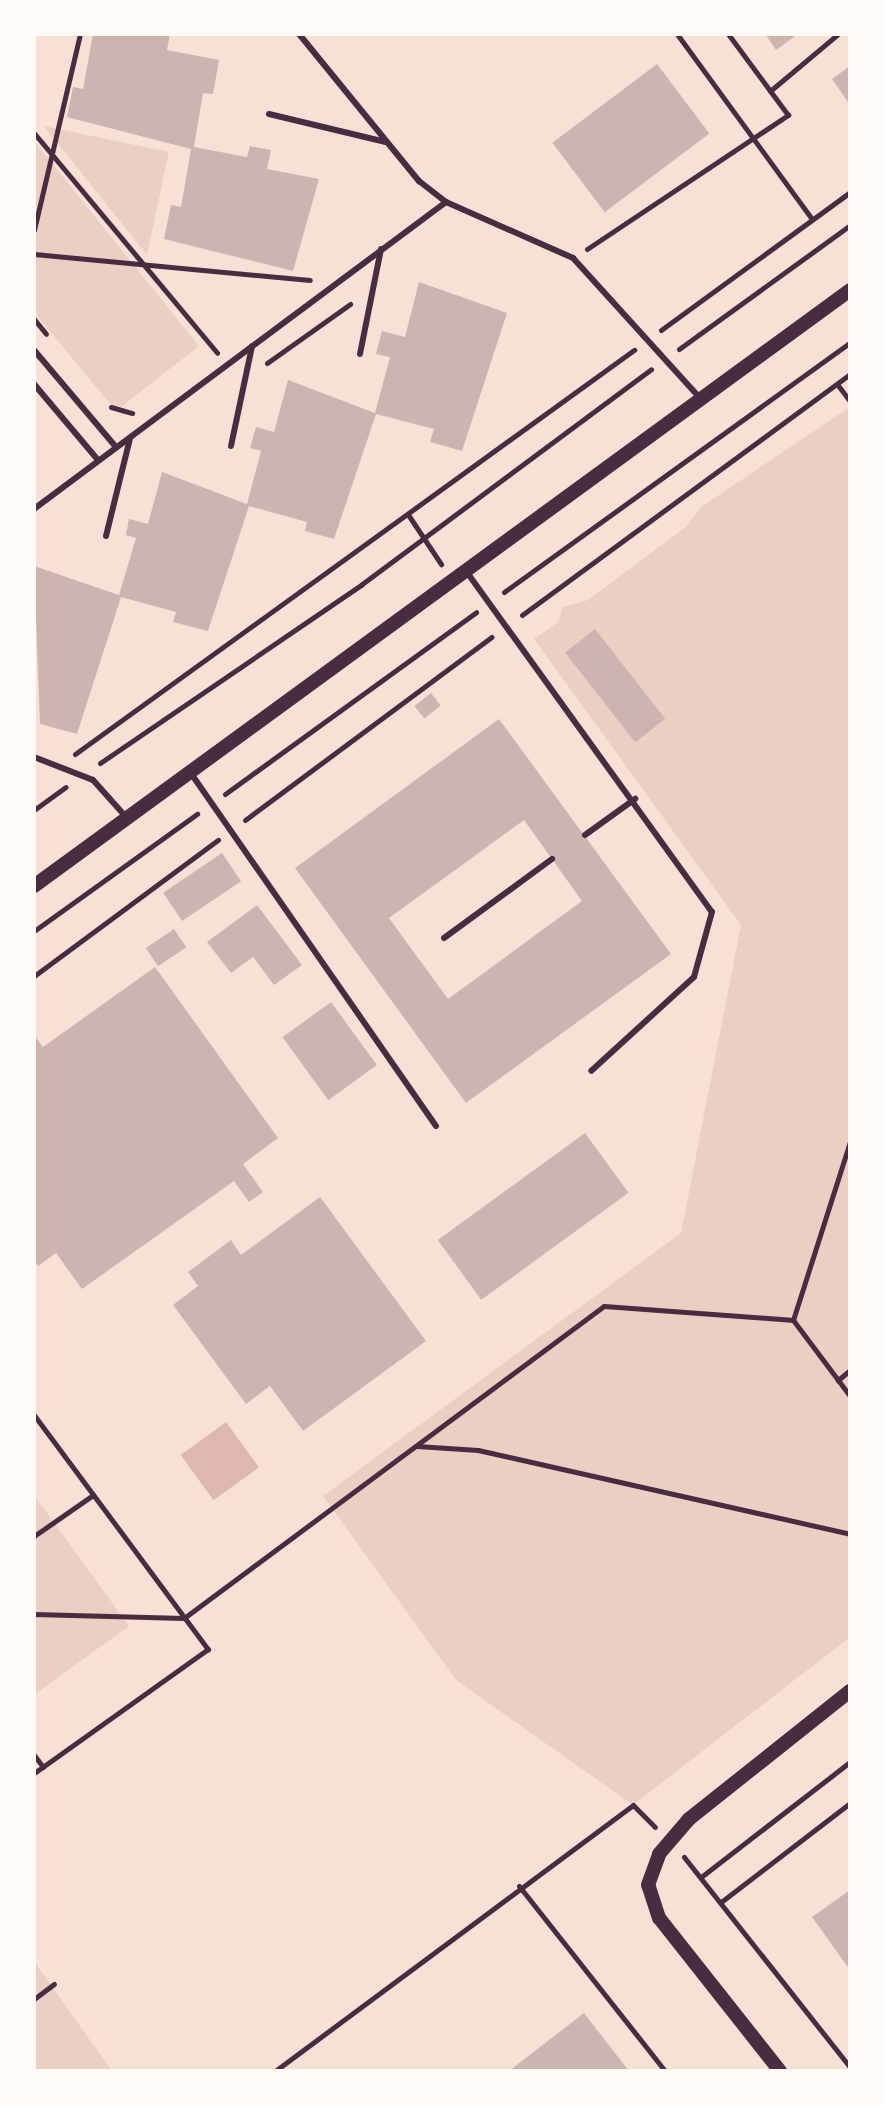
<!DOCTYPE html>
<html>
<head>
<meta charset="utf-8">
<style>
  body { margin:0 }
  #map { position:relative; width:884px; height:2105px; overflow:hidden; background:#f7e1d7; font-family:Ubuntu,sans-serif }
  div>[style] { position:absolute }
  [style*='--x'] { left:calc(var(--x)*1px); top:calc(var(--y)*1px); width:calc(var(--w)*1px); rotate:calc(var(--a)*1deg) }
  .green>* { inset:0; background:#ebcfc5 }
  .water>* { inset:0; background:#dcb8b0; transform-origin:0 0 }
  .building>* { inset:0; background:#ccb4b1; transform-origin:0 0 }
  .path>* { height:5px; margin:-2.5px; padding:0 2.5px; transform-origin:2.5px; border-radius:2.5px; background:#4a2c40 }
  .service>* { height:6px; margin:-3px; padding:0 3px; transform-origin:3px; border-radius:3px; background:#4a2c40 }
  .tertiary>* { height:14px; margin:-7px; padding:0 7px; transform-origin:7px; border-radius:7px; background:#4a2c40 }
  span { translate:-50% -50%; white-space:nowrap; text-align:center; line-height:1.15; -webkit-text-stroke:8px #fffaf5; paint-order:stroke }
  .frame { position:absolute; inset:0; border:36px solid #fffaf5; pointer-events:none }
</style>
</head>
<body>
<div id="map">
  <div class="green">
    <i style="clip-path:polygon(44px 126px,169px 152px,147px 255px)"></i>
    <i style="clip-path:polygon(34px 141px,199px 346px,116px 411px,34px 312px)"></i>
    <i style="clip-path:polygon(850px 407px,850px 1637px,633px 1805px,456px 1680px,323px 1496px,681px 1233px,741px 925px,534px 639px,558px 622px,563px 607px,588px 600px,686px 527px,701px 507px)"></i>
    <i style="clip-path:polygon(34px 1495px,129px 1626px,34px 1695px)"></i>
    <i style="clip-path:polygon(34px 1961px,55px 1991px,112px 2071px,34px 2071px)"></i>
  </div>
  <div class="water">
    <i style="left:226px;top:1422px;width:56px;height:56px;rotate:54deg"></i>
  </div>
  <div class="building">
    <i style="clip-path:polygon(93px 34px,170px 34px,167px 50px,219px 60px,213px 94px,203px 93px,194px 147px,247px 157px,250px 146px,271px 150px,267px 169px,319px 179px,293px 271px,164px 239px,171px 205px,181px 207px,191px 149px,67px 117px,73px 87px,83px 89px)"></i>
    <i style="clip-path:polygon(765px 34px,798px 34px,776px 50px)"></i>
    <i style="left:657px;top:64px;width:87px;height:131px;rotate:53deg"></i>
    <i style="clip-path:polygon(850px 66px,850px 105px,832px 79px)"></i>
    <i style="clip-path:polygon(419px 282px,507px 313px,462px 451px,430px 442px,434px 429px,376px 414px,334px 539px,305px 531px,307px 522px,249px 506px,208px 631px,173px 622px,176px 612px,121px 597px,77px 734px,40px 724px,34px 566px,119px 595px,136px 538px,126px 535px,129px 519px,148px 524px,162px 472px,247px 504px,261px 451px,250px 448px,256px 427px,274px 432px,288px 380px,375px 413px,390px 357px,376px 354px,382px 331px,405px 337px)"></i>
    <i style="left:595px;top:629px;width:114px;height:38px;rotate:52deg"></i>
    <i style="left:431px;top:693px;width:16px;height:21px;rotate:52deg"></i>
    <i style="clip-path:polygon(evenodd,499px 719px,671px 954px,466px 1103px,295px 868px,499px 719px,524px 820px,582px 901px,448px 999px,389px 918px,524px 820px)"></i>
    <i style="left:222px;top:853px;width:34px;height:71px;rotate:56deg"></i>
    <i style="clip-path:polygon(257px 905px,302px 965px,274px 985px,253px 957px,231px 973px,207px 942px)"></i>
    <i style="left:174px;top:929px;width:22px;height:34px;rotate:56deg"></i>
    <i style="clip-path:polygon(155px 967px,278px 1138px,243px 1164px,263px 1192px,249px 1202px,234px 1181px,82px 1289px,56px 1253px,38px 1266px,34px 1260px,34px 1035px,43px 1047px)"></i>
    <i style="left:331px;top:1002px;width:78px;height:60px;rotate:54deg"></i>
    <i style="left:585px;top:1133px;width:74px;height:182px;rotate:54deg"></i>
    <i style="clip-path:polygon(320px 1197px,426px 1341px,303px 1431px,270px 1386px,246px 1404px,173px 1305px,198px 1286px,188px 1272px,231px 1240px,241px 1255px)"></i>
    <i style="clip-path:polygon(850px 1890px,850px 1970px,812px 1917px)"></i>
    <i style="clip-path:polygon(584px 2013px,629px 2071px,509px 2071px)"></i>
  </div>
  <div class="path">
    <i style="--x:677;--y:34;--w:229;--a:53.9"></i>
    <i style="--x:770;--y:91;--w:89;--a:-40"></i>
    <i style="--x:34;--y:133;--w:286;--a:50.2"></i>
    <i style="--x:34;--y:230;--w:201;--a:-76.8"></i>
    <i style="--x:587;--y:249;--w:242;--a:-33.7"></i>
    <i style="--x:788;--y:115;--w:101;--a:-126.5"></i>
    <i style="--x:34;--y:254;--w:277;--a:5.4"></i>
    <i style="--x:34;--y:319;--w:19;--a:51"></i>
    <i style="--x:661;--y:330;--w:234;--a:-36.1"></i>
    <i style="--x:679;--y:349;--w:211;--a:-35.9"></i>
    <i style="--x:267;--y:363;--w:102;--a:-35.4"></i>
    <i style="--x:837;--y:384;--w:21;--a:53"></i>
    <i style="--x:111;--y:407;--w:22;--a:16"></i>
    <i style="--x:409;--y:516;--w:58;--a:56.3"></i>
    <i style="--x:504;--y:592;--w:427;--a:-35.8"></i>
    <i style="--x:522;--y:615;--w:407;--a:-36.3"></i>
    <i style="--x:75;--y:754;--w:690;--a:-35.86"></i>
    <i style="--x:100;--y:763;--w:317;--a:-34.3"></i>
    <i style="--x:362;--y:584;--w:360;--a:-36.6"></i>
    <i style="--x:225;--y:794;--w:310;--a:-35.9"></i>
    <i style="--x:34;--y:810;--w:39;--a:-36"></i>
    <i style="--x:245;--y:820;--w:307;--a:-36.6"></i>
    <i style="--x:34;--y:931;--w:201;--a:-35.7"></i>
    <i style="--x:34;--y:976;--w:229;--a:-36.5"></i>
    <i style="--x:793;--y:1320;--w:188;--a:-72.3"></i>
    <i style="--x:850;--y:1370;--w:16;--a:140"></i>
    <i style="--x:838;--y:1380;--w:20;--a:53"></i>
    <i style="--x:34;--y:1415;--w:292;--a:53.4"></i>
    <i style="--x:208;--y:1649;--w:214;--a:144.5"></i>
    <i style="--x:417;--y:1446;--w:61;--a:3.8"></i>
    <i style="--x:478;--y:1450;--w:381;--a:12.7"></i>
    <i style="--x:34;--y:1536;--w:72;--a:-34.8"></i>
    <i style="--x:34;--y:1614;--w:150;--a:1.5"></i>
    <i style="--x:184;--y:1618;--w:523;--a:-36.61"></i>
    <i style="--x:604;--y:1306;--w:190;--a:4.2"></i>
    <i style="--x:793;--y:1320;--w:75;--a:53.1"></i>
    <i style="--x:34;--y:1755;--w:15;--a:53"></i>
    <i style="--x:684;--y:1857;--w:268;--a:51.7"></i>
    <i style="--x:701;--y:1877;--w:188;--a:-37.7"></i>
    <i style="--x:519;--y:1886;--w:236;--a:51.7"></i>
    <i style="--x:721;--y:1902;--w:163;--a:-37.5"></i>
    <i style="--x:34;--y:1999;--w:25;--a:-37"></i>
    <i style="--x:275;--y:2071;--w:446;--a:-36.6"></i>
    <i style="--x:633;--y:1805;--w:31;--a:45"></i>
  </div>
  <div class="service">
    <i style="--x:299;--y:34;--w:190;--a:50.8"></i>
    <i style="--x:419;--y:181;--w:34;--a:38"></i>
    <i style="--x:446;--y:202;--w:139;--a:23.8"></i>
    <i style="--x:573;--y:258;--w:190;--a:47.8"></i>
    <i style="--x:269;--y:114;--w:120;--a:13.5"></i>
    <i style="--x:34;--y:350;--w:127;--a:49.8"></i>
    <i style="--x:360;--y:354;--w:107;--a:-78.7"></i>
    <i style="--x:34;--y:384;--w:99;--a:49.9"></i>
    <i style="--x:231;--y:446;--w:102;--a:-78.1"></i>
    <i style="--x:34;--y:509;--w:514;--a:-36.69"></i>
    <i style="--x:106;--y:536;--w:101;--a:-76.2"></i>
    <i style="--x:466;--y:571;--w:420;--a:54.2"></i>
    <i style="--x:712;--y:912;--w:67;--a:105.5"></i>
    <i style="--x:694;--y:977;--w:139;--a:137.6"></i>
    <i style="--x:34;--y:757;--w:63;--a:21.3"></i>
    <i style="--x:93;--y:780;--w:51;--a:48.2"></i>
    <i style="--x:190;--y:772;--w:431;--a:55.2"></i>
    <i style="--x:585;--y:835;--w:62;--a:-35.8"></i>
    <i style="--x:444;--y:938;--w:134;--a:-36.2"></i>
  </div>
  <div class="tertiary">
    <i style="--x:34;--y:886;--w:1010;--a:-36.14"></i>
    <i style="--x:780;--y:2071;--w:195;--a:-128.3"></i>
    <i style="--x:659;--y:1918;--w:35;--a:-108"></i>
    <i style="--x:648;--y:1885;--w:33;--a:-70"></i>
    <i style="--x:659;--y:1854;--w:46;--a:-49.4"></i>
    <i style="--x:689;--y:1819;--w:206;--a:-38.5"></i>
  </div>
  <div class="frame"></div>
</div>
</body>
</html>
